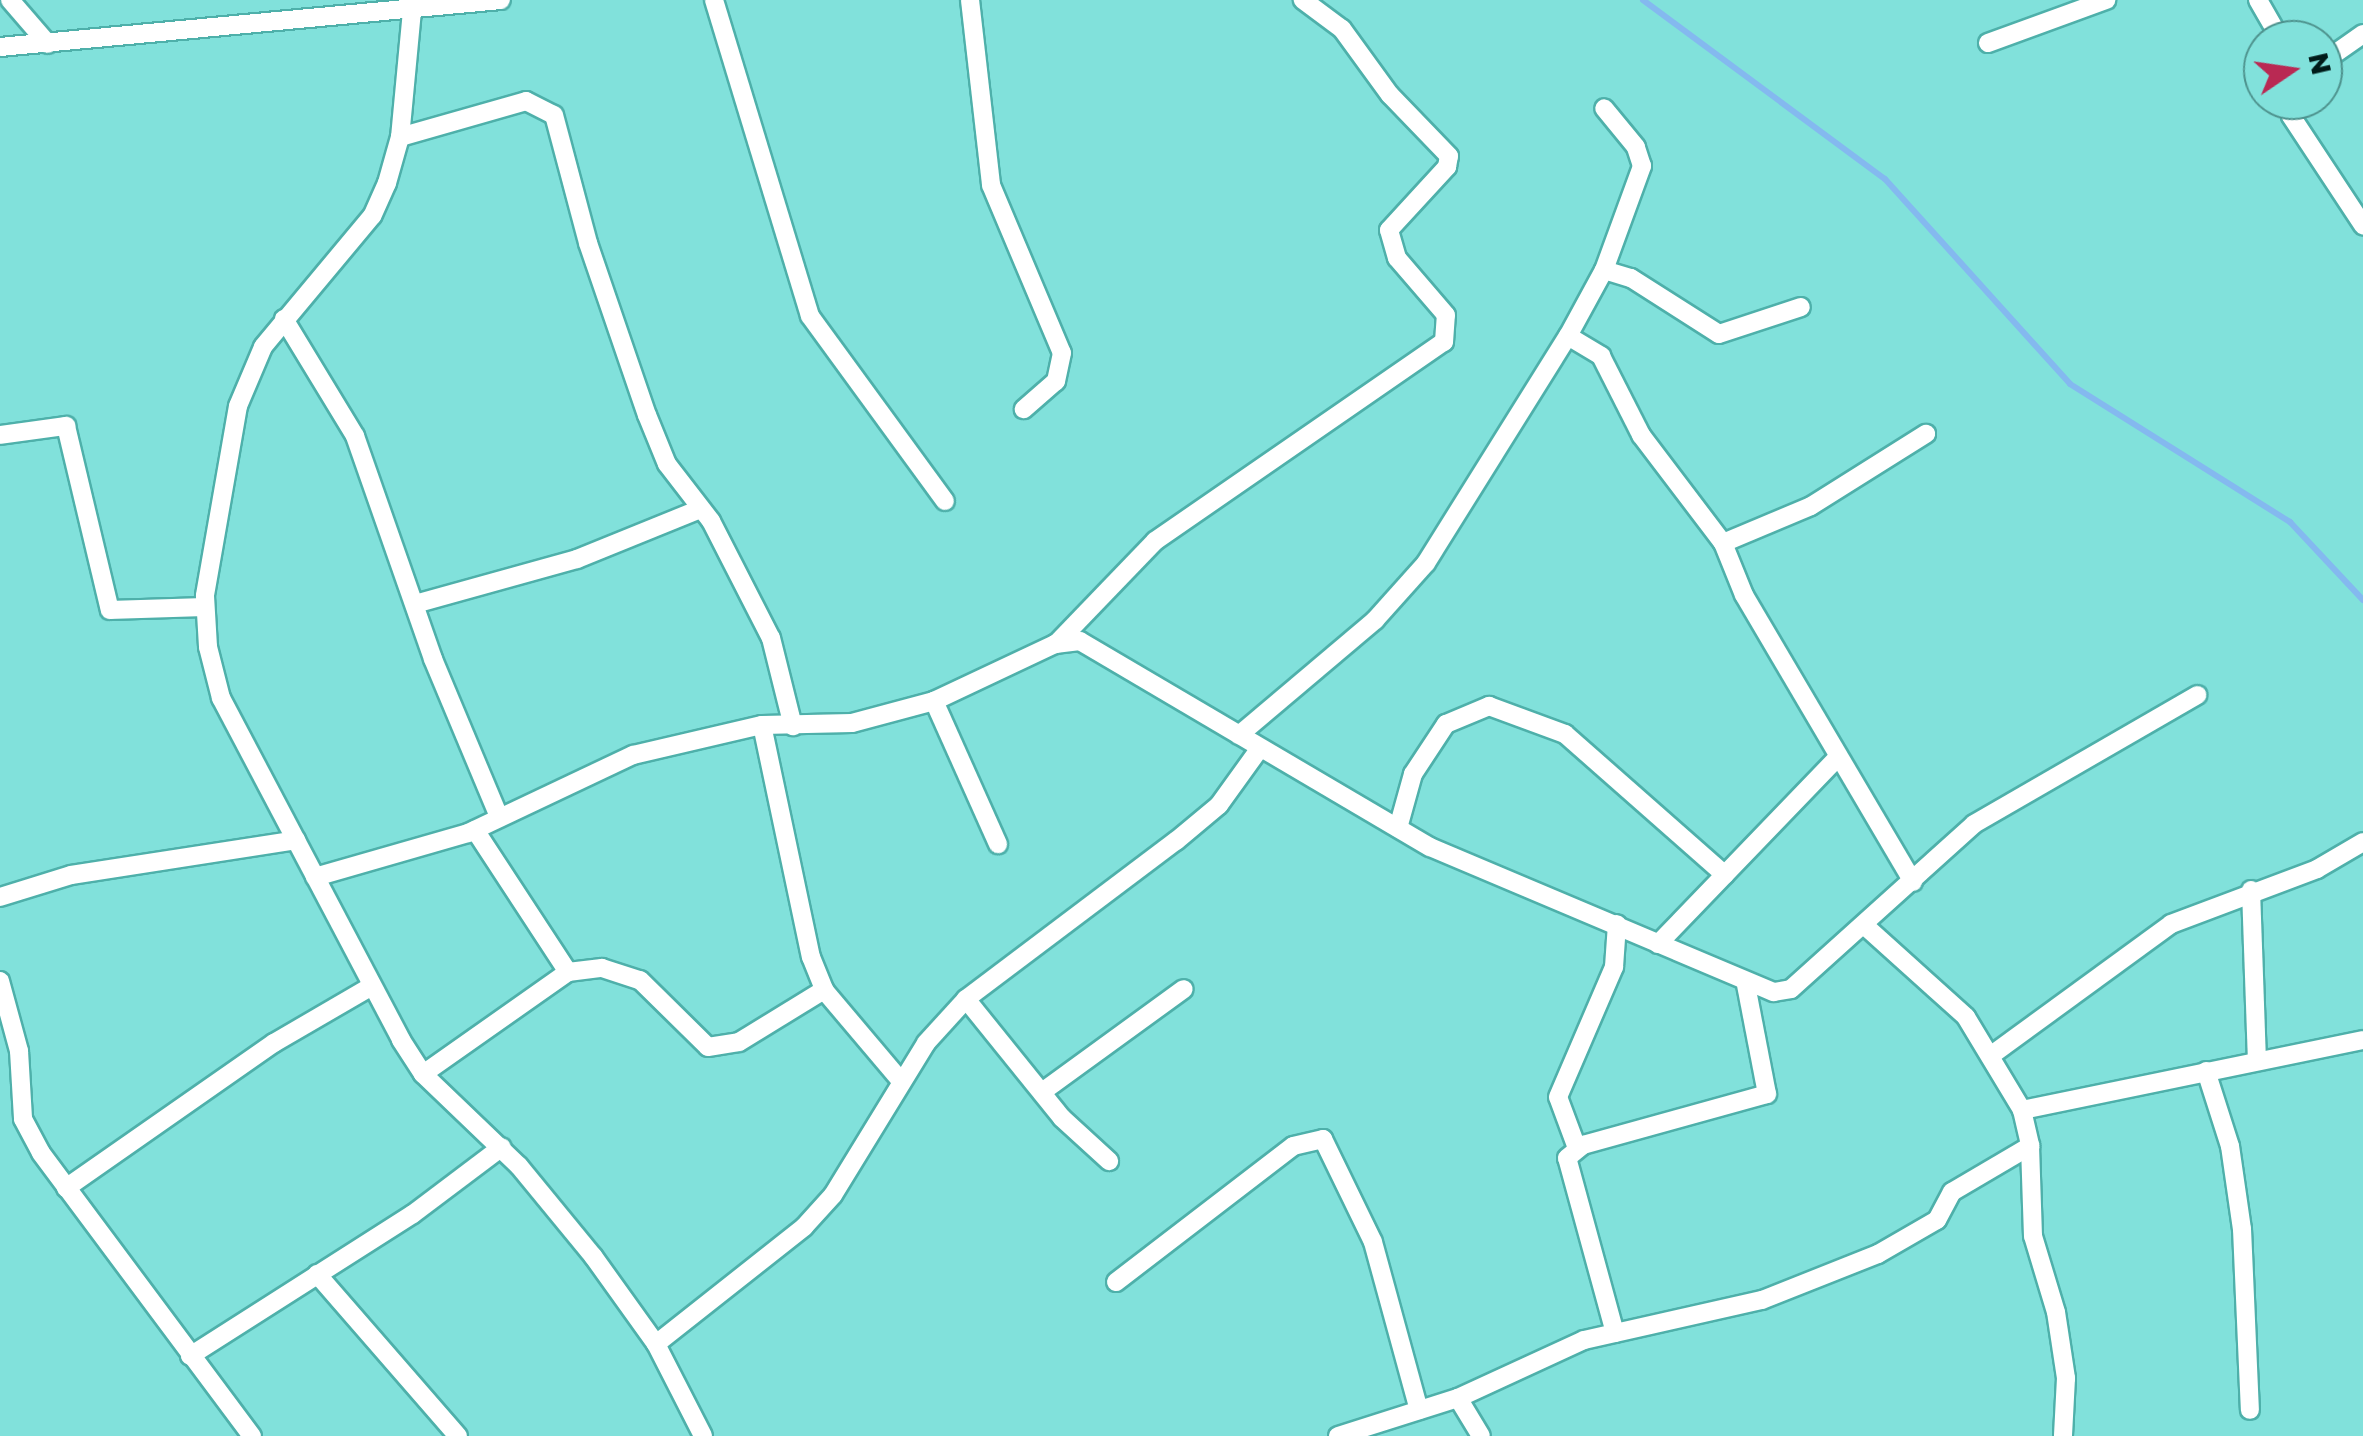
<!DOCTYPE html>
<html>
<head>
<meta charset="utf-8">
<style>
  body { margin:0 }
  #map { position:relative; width:2363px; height:1436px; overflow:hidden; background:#81e1db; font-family:"Golos Text",sans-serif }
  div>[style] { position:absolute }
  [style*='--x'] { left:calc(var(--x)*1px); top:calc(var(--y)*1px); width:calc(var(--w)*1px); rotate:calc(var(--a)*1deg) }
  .stream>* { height:6px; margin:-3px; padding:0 3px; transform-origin:3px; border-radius:3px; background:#84b9ef }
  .roads { filter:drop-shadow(2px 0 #4eb0aa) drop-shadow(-2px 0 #4eb0aa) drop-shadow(0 2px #4eb0aa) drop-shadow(0 -2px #4eb0aa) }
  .street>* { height:18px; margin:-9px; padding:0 9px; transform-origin:9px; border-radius:9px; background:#fff }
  span { translate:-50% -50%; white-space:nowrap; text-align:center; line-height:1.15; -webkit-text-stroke:10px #81e1db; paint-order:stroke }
  .north { position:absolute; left:2243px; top:20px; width:100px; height:100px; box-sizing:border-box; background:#81e1db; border:2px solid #4d928d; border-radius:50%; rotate:77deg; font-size:28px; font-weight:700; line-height:40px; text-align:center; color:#001b19 }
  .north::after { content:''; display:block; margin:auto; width:35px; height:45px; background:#b92953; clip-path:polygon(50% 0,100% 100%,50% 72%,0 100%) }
</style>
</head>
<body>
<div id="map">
  <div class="stream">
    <i style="--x:1643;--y:0;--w:301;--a:36.5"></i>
    <i style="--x:1885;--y:179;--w:276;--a:47.9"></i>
    <i style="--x:2070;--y:384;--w:260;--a:32.1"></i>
    <i style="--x:2290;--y:522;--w:107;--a:46.9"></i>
  </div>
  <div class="roads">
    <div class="street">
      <i style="--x:10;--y:0;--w:58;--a:49.2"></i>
      <i style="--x:413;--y:0;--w:138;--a:95.4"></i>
      <i style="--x:400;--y:137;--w:48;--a:105.8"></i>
      <i style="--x:387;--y:183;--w:36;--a:114"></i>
      <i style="--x:372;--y:216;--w:170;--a:129.8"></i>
      <i style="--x:263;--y:347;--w:64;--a:113"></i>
      <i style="--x:238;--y:406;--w:193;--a:99.9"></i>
      <i style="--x:205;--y:596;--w:51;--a:86.6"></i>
      <i style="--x:208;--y:647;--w:53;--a:75.7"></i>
      <i style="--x:221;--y:698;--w:386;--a:62.2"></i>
      <i style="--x:401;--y:1040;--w:40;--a:57.1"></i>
      <i style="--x:423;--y:1074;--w:133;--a:43.8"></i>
      <i style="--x:519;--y:1166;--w:117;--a:50.6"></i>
      <i style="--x:593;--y:1256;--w:108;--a:54.4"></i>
      <i style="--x:656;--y:1344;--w:103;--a:62.9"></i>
      <i style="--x:714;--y:0;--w:330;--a:73.1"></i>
      <i style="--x:810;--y:316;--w:229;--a:53.9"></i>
      <i style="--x:970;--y:0;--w:186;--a:83.5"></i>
      <i style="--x:991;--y:185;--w:182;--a:67.1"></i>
      <i style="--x:1062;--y:353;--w:29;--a:102"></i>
      <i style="--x:1056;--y:381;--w:43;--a:138.8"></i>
      <i style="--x:2258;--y:0;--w:46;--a:60.1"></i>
      <i style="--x:1988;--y:43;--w:126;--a:-20"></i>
      <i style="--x:0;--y:47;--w:503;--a:-5.36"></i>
      <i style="--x:2323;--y:62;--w:49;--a:-35"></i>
      <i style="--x:2289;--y:100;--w:16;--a:83"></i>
      <i style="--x:2291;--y:116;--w:131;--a:56.6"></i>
      <i style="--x:400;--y:137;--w:131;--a:-15.9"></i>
      <i style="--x:526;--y:101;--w:31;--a:27"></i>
      <i style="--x:554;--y:115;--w:132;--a:75.1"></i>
      <i style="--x:588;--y:243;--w:182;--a:71.1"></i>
      <i style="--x:647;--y:415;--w:53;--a:67.8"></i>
      <i style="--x:667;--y:464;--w:72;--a:52.3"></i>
      <i style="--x:711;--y:521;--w:131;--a:62.9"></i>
      <i style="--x:771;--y:638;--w:91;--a:76"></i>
      <i style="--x:1604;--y:270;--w:28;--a:17"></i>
      <i style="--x:1631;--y:278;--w:104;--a:32.5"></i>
      <i style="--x:1719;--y:334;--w:86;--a:-18.2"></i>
      <i style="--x:284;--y:319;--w:137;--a:58.7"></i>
      <i style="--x:355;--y:436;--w:236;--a:70.7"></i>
      <i style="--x:433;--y:659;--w:171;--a:67.3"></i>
      <i style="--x:1568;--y:336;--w:39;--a:31"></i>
      <i style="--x:1601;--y:356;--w:89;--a:63.1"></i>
      <i style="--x:1641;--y:435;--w:136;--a:52.8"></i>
      <i style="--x:1723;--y:543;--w:56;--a:68"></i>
      <i style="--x:1744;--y:595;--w:333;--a:59.5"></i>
      <i style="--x:0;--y:435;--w:67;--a:-7.8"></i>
      <i style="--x:66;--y:426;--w:189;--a:76.6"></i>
      <i style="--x:110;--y:610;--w:94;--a:-1.8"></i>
      <i style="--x:1723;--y:543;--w:95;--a:-22.8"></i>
      <i style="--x:1811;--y:506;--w:136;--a:-32.1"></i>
      <i style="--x:415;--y:604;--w:168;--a:-15.5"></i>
      <i style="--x:577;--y:559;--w:133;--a:-22.1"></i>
      <i style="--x:1056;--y:644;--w:143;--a:-46.1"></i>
      <i style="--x:1155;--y:541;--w:351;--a:-34.6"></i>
      <i style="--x:1444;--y:342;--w:27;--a:-86"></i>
      <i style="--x:1446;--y:315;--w:75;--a:-130.7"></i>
      <i style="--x:1397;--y:258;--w:29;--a:-106"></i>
      <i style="--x:1389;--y:230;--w:86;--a:-47.4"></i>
      <i style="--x:1447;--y:167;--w:11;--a:-80"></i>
      <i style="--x:1449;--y:156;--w:85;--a:-134"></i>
      <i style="--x:1390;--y:95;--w:82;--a:-126"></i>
      <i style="--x:1342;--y:29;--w:49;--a:-143.4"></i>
      <i style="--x:934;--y:701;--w:157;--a:65.9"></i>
      <i style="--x:762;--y:725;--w:237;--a:78.1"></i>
      <i style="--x:811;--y:957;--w:35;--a:68"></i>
      <i style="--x:824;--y:990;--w:119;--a:49.8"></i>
      <i style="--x:1239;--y:735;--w:178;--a:-40.2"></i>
      <i style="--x:1375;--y:620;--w:76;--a:-48.2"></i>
      <i style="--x:1426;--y:563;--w:268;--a:-58"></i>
      <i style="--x:1568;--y:336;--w:75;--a:-61.4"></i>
      <i style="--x:1604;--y:270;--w:111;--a:-69.9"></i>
      <i style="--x:1642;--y:166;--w:20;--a:-108"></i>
      <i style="--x:1636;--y:147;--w:50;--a:-129.4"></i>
      <i style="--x:1398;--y:828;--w:56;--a:-74.5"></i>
      <i style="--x:1413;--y:774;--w:60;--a:-56.6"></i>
      <i style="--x:1446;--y:724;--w:47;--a:-22.7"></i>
      <i style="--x:1489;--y:706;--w:81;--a:20.2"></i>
      <i style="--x:1565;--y:734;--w:213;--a:41.4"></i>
      <i style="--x:475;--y:830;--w:170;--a:56.8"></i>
      <i style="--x:315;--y:877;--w:159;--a:-16"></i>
      <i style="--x:468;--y:833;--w:183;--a:-25.3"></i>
      <i style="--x:633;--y:755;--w:132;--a:-13.1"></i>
      <i style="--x:762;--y:725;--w:90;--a:-1.3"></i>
      <i style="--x:852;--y:723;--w:85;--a:-15"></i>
      <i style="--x:934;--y:701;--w:134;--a:-25.2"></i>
      <i style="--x:1055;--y:644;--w:25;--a:-7"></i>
      <i style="--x:1080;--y:641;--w:406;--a:30.5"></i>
      <i style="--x:1430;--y:847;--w:373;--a:22.9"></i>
      <i style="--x:1774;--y:992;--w:17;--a:-10"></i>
      <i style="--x:1791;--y:989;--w:246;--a:-42"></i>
      <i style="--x:1974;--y:824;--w:258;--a:-30"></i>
      <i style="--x:2251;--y:890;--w:170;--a:88"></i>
      <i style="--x:0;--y:897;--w:74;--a:-17.2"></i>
      <i style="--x:71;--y:875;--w:228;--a:-8.8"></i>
      <i style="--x:1864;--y:925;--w:137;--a:42"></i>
      <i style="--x:1966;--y:1017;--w:109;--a:58.9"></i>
      <i style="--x:2022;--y:1110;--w:37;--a:77"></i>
      <i style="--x:2030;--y:1146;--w:90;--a:88.1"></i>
      <i style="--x:2033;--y:1236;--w:79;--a:73.2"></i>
      <i style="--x:2056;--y:1312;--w:67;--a:81.4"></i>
      <i style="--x:2066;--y:1378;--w:58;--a:93"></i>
      <i style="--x:1658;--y:944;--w:260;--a:-46.1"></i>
      <i style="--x:0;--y:981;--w:73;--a:74.8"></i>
      <i style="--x:19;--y:1051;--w:68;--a:86.6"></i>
      <i style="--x:23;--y:1119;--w:38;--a:62"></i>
      <i style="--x:41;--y:1153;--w:353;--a:53.3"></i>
      <i style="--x:966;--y:999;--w:153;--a:51.1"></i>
      <i style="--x:1062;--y:1118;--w:64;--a:42.5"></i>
      <i style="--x:1993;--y:1054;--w:220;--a:-36.1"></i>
      <i style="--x:2171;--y:924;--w:156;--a:-20.6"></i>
      <i style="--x:2317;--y:869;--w:53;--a:-30.4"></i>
      <i style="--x:2206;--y:1071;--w:79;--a:72.3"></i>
      <i style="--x:2230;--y:1146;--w:84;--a:81.8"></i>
      <i style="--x:2242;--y:1229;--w:181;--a:87.5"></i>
      <i style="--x:423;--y:1074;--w:177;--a:-35.1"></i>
      <i style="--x:568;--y:972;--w:34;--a:-7"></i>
      <i style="--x:602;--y:968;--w:40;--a:18"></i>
      <i style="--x:640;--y:980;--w:95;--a:44.6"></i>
      <i style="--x:708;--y:1047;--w:31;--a:-9"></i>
      <i style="--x:739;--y:1042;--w:100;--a:-31.5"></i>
      <i style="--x:1042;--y:1092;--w:175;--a:-36"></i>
      <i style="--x:2022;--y:1110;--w:348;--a:-11.6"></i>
      <i style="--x:1577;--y:1148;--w:54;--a:-110.4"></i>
      <i style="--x:1558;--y:1097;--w:142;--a:-66.7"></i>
      <i style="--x:1614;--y:967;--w:43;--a:-86"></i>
      <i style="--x:66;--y:1188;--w:254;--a:-34.9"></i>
      <i style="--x:274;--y:1043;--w:113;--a:-30.2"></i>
      <i style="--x:317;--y:1274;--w:215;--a:49"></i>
      <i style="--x:1116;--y:1282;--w:223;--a:-37.5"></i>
      <i style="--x:1293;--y:1146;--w:31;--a:-13"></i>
      <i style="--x:1323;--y:1139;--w:114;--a:64.1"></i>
      <i style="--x:1373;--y:1242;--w:174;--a:74.7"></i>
      <i style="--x:1615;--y:1333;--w:181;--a:-105.3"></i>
      <i style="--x:1567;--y:1158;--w:21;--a:-39"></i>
      <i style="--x:1583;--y:1145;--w:191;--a:-15.5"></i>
      <i style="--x:1767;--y:1094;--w:111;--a:-100.9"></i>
      <i style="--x:656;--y:1344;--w:189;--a:-38.3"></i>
      <i style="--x:804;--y:1227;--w:43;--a:-47.8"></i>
      <i style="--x:833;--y:1195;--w:178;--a:-58.5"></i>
      <i style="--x:926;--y:1043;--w:59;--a:-47.7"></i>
      <i style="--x:966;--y:999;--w:263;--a:-37"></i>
      <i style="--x:1176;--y:841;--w:56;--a:-39.9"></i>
      <i style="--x:1219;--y:805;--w:70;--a:-54.3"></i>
      <i style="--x:190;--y:1356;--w:264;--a:-32.5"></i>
      <i style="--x:413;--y:1214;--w:111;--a:-37"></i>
      <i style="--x:1458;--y:1398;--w:44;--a:58.8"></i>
      <i style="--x:1338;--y:1436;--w:126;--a:-17.6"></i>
      <i style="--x:1458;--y:1398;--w:139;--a:-24.7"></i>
      <i style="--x:1584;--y:1340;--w:182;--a:-12.7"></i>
      <i style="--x:1762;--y:1300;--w:125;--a:-21.6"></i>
      <i style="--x:1878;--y:1254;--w:68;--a:-30"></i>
      <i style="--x:1937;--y:1220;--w:32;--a:-62"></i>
      <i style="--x:1952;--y:1192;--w:91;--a:-30.5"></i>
    </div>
  </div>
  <div class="north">N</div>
</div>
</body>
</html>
